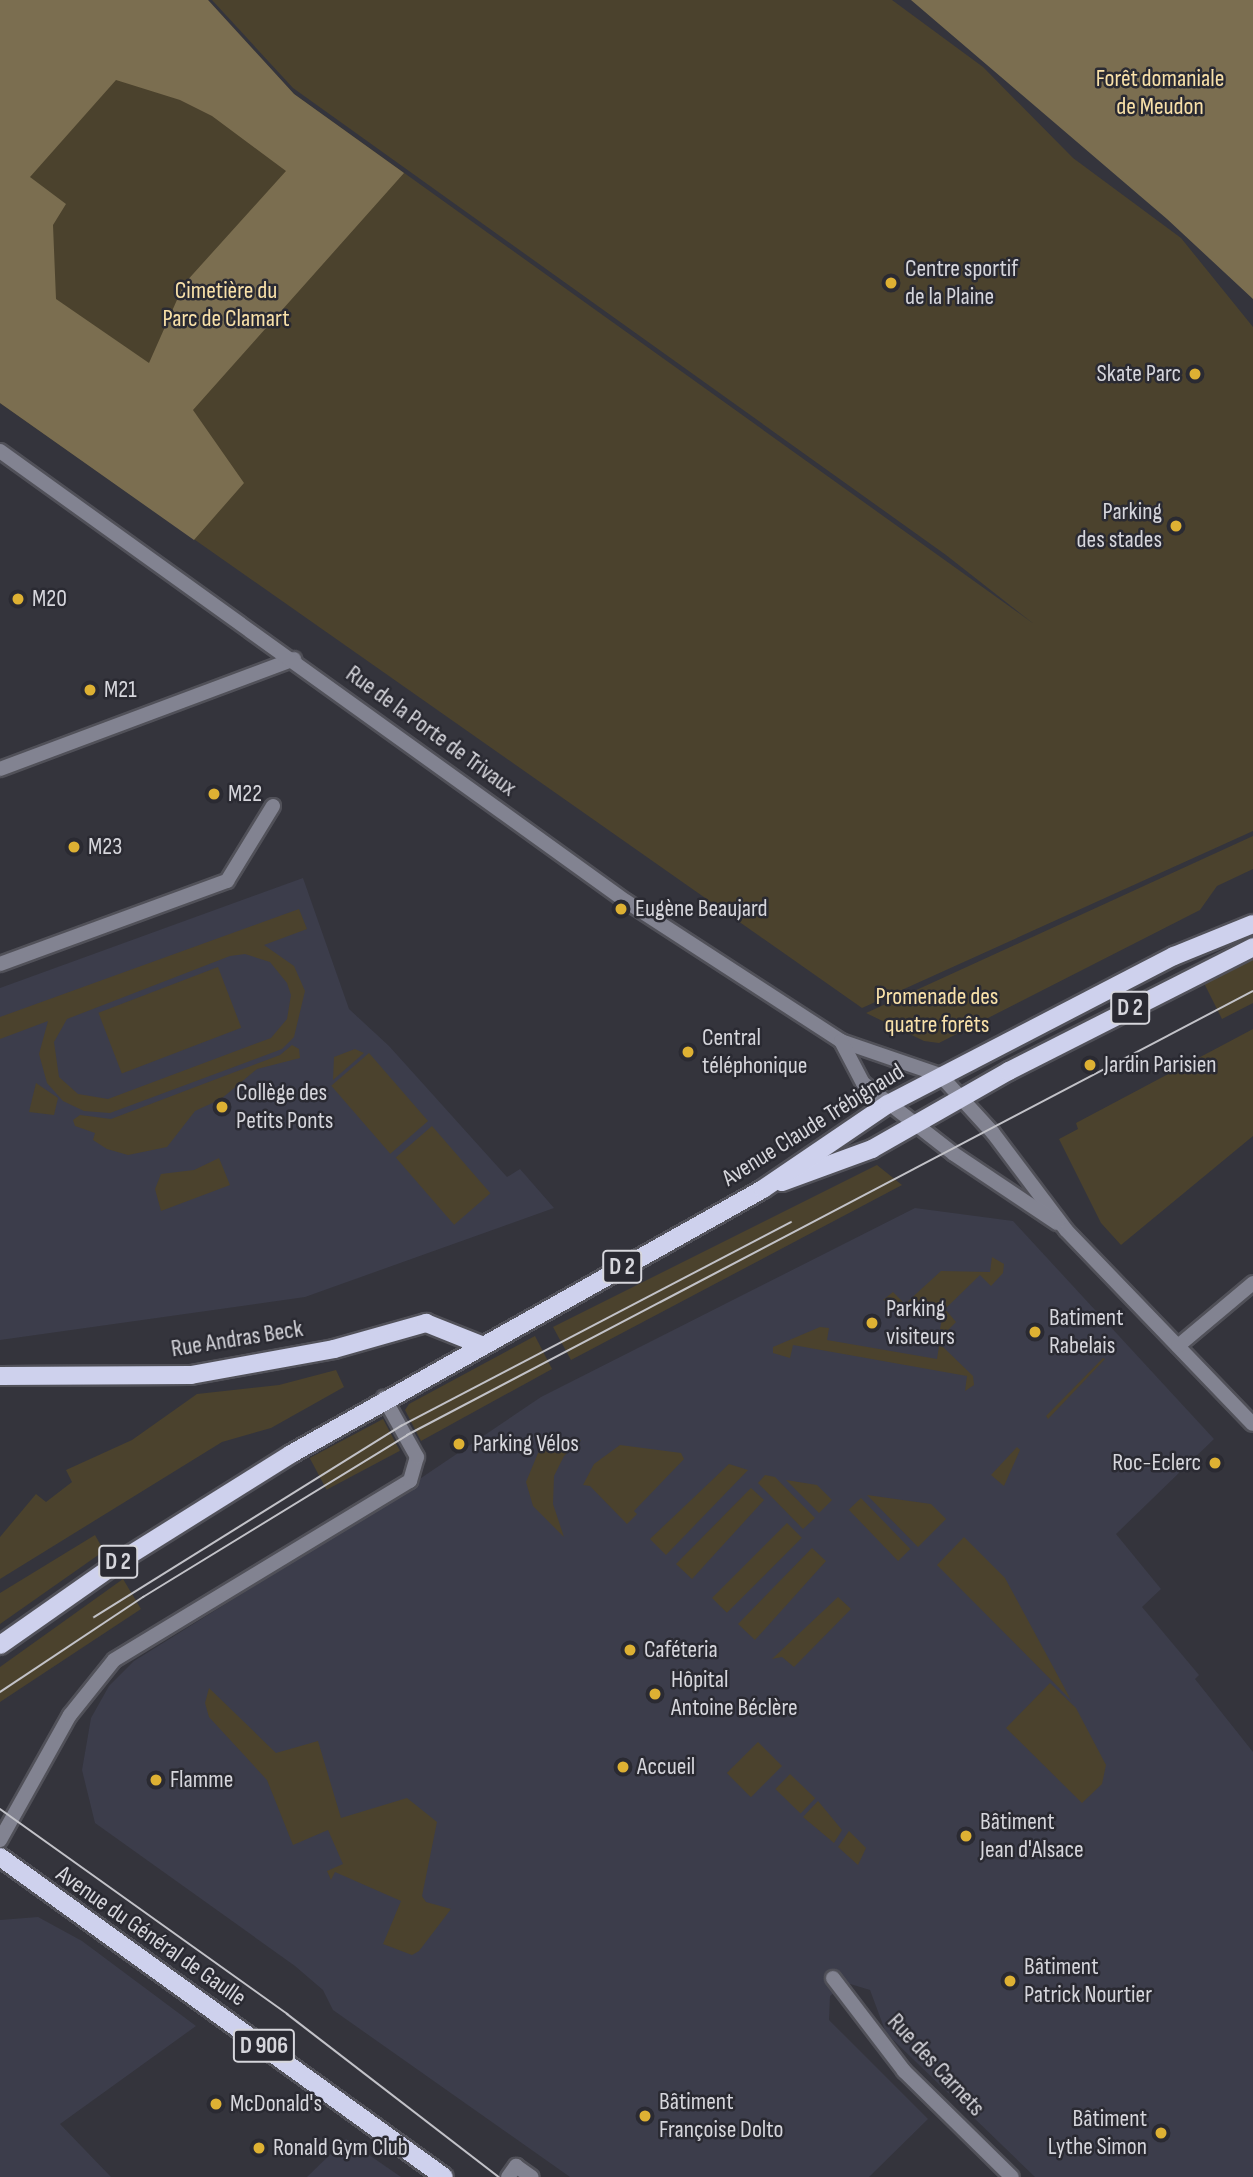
<!DOCTYPE html>
<html>
<head>
<meta charset="utf-8">
<style>
  body { margin:0 }
  #map { position:relative; width:1253px; height:2177px; overflow:hidden; background:#34343c; font-family:"Sofia Sans Condensed",sans-serif }
  div>[style] { position:absolute }
  [style*='--x'] { left:calc(var(--x)*1px); top:calc(var(--y)*1px); width:calc(var(--w)*1px); rotate:calc(var(--a)*1deg) }
  .built>* { inset:0; background:#3c3d4b }
  .green>* { inset:0; background:#4b422d; transform-origin:0 0 }
  .forest>* { inset:0; background:#7b6e50 }
  .roads { filter:drop-shadow(2px 0 #515159) drop-shadow(-2px 0 #515159) drop-shadow(0 2px #515159) drop-shadow(0 -2px #515159) }
  .minor>* { height:14px; margin:-7px; padding:0 7px; transform-origin:7px; border-radius:7px; background:#828391 }
  .tertiary>* { height:14px; margin:-7px; padding:0 7px; transform-origin:7px; border-radius:7px; background:#828391 }
  .primary>* { height:18px; margin:-9px; padding:0 9px; transform-origin:9px; border-radius:9px; background:#ced1ed }
  .tram>* { height:2px; margin:-1px; padding:0 1px; transform-origin:1px; border-radius:1px; background:#c2c2c8 }
  .dots>* { width:19px; height:19px; translate:-50% -50%; box-sizing:border-box; border:4px solid #2a2a32; border-radius:50% }
  span { translate:-50% -50%; white-space:nowrap; text-align:center; line-height:1.15; -webkit-text-stroke:5px #2a2a32; paint-order:stroke }
  .shield-label span { padding:2px 5px; background:#2a2a32; border:2px solid; border-radius:5px; -webkit-text-stroke-width:0 }
  .shield-label { font-size:23px; color:#d6d6dc; font-weight:700 }
  .park-label { font-size:24px; color:#f9e1a9 }
  .poi-label { font-size:24px; color:#d6d6dc }
  .left { translate:0 -50%; text-align:left }
  .right { translate:-100% -50%; text-align:right }
  .street-label { font-size:24px; color:#d6d6dc }
</style>
</head>
<body>
<div id="map">
  <div class="built">
    <i style="clip-path:polygon(303px 878px,349px 1009px,389px 1046px,507px 1177px,520px 1169px,554px 1208px,305px 1297px,0 1340px,0 988px)"></i>
    <i style="clip-path:polygon(915px 1208px,1013px 1221px,1214px 1439px,1116px 1534px,1161px 1589px,1142px 1607px,1199px 1675px,1195px 1679px,1253px 1752px,1253px 2177px,1035px 2177px,886px 2033px,870px 1990px,847px 1983px,830px 1996px,829px 2020px,928px 2119px,869px 2177px,570px 2177px,333px 2010px,323px 1990px,295px 1966px,95px 1823px,82px 1770px,91px 1718px,109px 1686px,134px 1661px,341px 1532px,541px 1397px)"></i>
    <i style="clip-path:polygon(38px 1917px,82px 1941px,196px 2026px,60px 2124px,111px 2177px,0 2177px,0 1920px)"></i>
    <i style="clip-path:polygon(346px 2139px,401px 2177px,307px 2177px)"></i>
  </div>
  <div class="green">
    <i style="clip-path:polygon(0 0,208px 0,294px 94px,1034px 624px,946px 555px,293px 88px,212px 0,892px 0,983px 67px,1073px 158px,1181px 238px,1253px 327px,1253px 831px,862px 1008px,0 403px)"></i>
    <i style="clip-path:polygon(1253px 836px,1253px 869px,1217px 886px,1200px 910px,939px 1043px,924px 1041px,866px 1013px)"></i>
    <i style="clip-path:polygon(evenodd,299px 909px,307px 929px,264px 945px,294px 966px,305px 991px,294px 1037px,282px 1049px,110px 1113px,84px 1111px,63px 1101px,47px 1083px,39px 1054px,48px 1021px,0 1039px,0 1017px,299px 909px,245px 954px,270px 962px,287px 983px,291px 995px,287px 1019px,271px 1038px,108px 1099px,78px 1094px,59px 1077px,54px 1042px,67px 1019px,230px 956px,245px 954px)"></i>
    <i style="clip-path:polygon(1253px 958px,1253px 1003px,1222px 1019px,1204px 983px)"></i>
    <i style="left:218px;top:967px;width:65px;height:128px;rotate:69deg"></i>
    <i style="clip-path:polygon(1253px 1029px,1253px 1136px,1121px 1245px,1101px 1223px,1059px 1139px,1078px 1129px,1076px 1123px)"></i>
    <i style="clip-path:polygon(292px 1045px,299px 1049px,300px 1058px,257px 1069px,221px 1099px,195px 1111px,167px 1147px,128px 1155px,107px 1149px,93px 1140px,95px 1133px,75px 1126px,73px 1120px,80px 1115px,111px 1119px,280px 1055px)"></i>
    <i style="clip-path:polygon(355px 1049px,364px 1053px,333px 1080px,334px 1057px)"></i>
    <i style="left:369px;top:1053px;width:90px;height:50px;rotate:49deg"></i>
    <i style="clip-path:polygon(36px 1083px,58px 1098px,54px 1115px,29px 1112px)"></i>
    <i style="left:432px;top:1126px;width:89px;height:48px;rotate:49deg"></i>
    <i style="clip-path:polygon(219px 1158px,230px 1185px,161px 1211px,155px 1189px,161px 1174px,194px 1170px)"></i>
    <i style="clip-path:polygon(877px 1165px,902px 1185px,571px 1360px,553px 1327px)"></i>
    <i style="clip-path:polygon(992px 1257px,1004px 1264px,1003px 1273px,991px 1286px,980px 1275px,945px 1309px,956px 1322px,947px 1331px,940px 1329px,943px 1314px,883px 1300px,893px 1292px,905px 1304px,941px 1271px,990px 1272px)"></i>
    <i style="clip-path:polygon(820px 1327px,829px 1328px,827px 1340px,937px 1359px,939px 1346px,943px 1347px,973px 1376px,974px 1385px,965px 1391px,967px 1376px,793px 1345px,790px 1358px,773px 1353px,773px 1347px)"></i>
    <i style="clip-path:polygon(535px 1336px,552px 1369px,421px 1441px,405px 1410px,409px 1404px)"></i>
    <i style="clip-path:polygon(1105px 1359px,1048px 1419px,1046px 1416px,1103px 1358px)"></i>
    <i style="clip-path:polygon(336px 1370px,344px 1387px,271px 1428px,222px 1442px,0 1579px,0 1537px,36px 1494px,46px 1502px,72px 1482px,66px 1470px,132px 1440px,197px 1394px,279px 1385px)"></i>
    <i style="left:383px;top:1419px;width:36px;height:83px;rotate:62deg"></i>
    <i style="clip-path:polygon(561px 1440px,581px 1440px,564px 1456px,554px 1476px,553px 1504px,564px 1537px,533px 1506px,526px 1482px,538px 1453px)"></i>
    <i style="clip-path:polygon(620px 1445px,681px 1453px,684px 1459px,634px 1511px,637px 1514px,627px 1524px,590px 1486px,583px 1485px,594px 1464px)"></i>
    <i style="clip-path:polygon(1017px 1447px,1020px 1450px,1004px 1486px,991px 1475px)"></i>
    <i style="clip-path:polygon(729px 1464px,748px 1470px,666px 1555px,650px 1539px)"></i>
    <i style="clip-path:polygon(765px 1475px,775px 1477px,815px 1518px,803px 1529px,758px 1483px)"></i>
    <i style="clip-path:polygon(786px 1480px,817px 1485px,832px 1500px,819px 1513px)"></i>
    <i style="clip-path:polygon(751px 1488px,764px 1500px,692px 1579px,676px 1564px)"></i>
    <i style="clip-path:polygon(867px 1495px,931px 1504px,946px 1519px,918px 1547px)"></i>
    <i style="left:861px;top:1498px;width:71px;height:17px;rotate:46deg"></i>
    <i style="left:787px;top:1523px;width:21px;height:106px;rotate:45deg"></i>
    <i style="clip-path:polygon(95px 1535px,104px 1551px,0 1624px,0 1593px)"></i>
    <i style="clip-path:polygon(964px 1537px,1005px 1578px,1071px 1700px,937px 1565px)"></i>
    <i style="clip-path:polygon(812px 1548px,826px 1561px,755px 1640px,738px 1624px)"></i>
    <i style="clip-path:polygon(123px 1579px,141px 1609px,0 1702px,0 1667px)"></i>
    <i style="clip-path:polygon(838px 1597px,851px 1609px,794px 1667px,782px 1657px,772px 1659px)"></i>
    <i style="clip-path:polygon(1050px 1683px,1076px 1708px,1106px 1765px,1102px 1784px,1082px 1803px,1006px 1728px)"></i>
    <i style="clip-path:polygon(209px 1688px,276px 1753px,318px 1741px,341px 1818px,407px 1798px,437px 1822px,422px 1896px,426px 1902px,451px 1909px,419px 1951px,412px 1955px,383px 1944px,401px 1901px,335px 1872px,331px 1880px,327px 1871px,343px 1864px,328px 1830px,293px 1845px,267px 1780px,209px 1717px,205px 1703px)"></i>
    <i style="left:758px;top:1742px;width:34px;height:44px;rotate:45deg"></i>
    <i style="left:790px;top:1774px;width:35px;height:21px;rotate:44deg"></i>
    <i style="clip-path:polygon(818px 1801px,842px 1830px,834px 1843px,803px 1817px)"></i>
    <i style="clip-path:polygon(849px 1831px,866px 1848px,858px 1865px,838px 1847px)"></i>
  </div>
  <div class="forest">
    <i style="clip-path:polygon(evenodd,0 0,208px 0,294px 94px,404px 173px,193px 410px,244px 483px,194px 540px,0 403px,0 0,116px 80px,180px 100px,212px 116px,286px 171px,184px 284px,149px 363px,56px 299px,53px 225px,66px 204px,30px 177px,116px 80px)"></i>
    <i style="clip-path:polygon(911px 0,1253px 0,1253px 299px,1167px 219px)"></i>
  </div>
  <div class="roads">
    <div class="minor">
      <i style="--x:0;--y:769;--w:314;--a:-20.5"></i>
      <i style="--x:0;--y:964;--w:242;--a:-20.1"></i>
      <i style="--x:227;--y:881;--w:88;--a:-58.5"></i>
      <i style="--x:993;--y:1133;--w:121;--a:53"></i>
      <i style="--x:1066;--y:1230;--w:269;--a:46.1"></i>
      <i style="--x:954;--y:1154;--w:124;--a:33.8"></i>
      <i style="--x:1178;--y:1346;--w:98;--a:-40"></i>
      <i style="--x:0;--y:1840;--w:143;--a:-60.8"></i>
      <i style="--x:70;--y:1715;--w:70;--a:-51.3"></i>
      <i style="--x:114;--y:1660;--w:346;--a:-31.2"></i>
      <i style="--x:410;--y:1481;--w:25;--a:-74"></i>
      <i style="--x:417;--y:1457;--w:68;--a:-119.2"></i>
      <i style="--x:833;--y:1978;--w:117;--a:52.6"></i>
      <i style="--x:904;--y:2071;--w:151;--a:44.5"></i>
      <i style="--x:508;--y:2177;--w:14;--a:-54"></i>
      <i style="--x:516;--y:2166;--w:19;--a:35"></i>
    </div>
    <div class="tertiary">
      <i style="--x:0;--y:451;--w:772;--a:35.73"></i>
      <i style="--x:627;--y:902;--w:255;--a:33"></i>
      <i style="--x:841;--y:1041;--w:105;--a:19"></i>
      <i style="--x:940;--y:1075;--w:79;--a:47.6"></i>
      <i style="--x:841;--y:1041;--w:47;--a:62.4"></i>
      <i style="--x:863;--y:1083;--w:115;--a:38"></i>
    </div>
    <div class="primary">
      <i style="--x:782;--y:1182;--w:96;--a:-20.1"></i>
      <i style="--x:872;--y:1149;--w:158;--a:-29.7"></i>
      <i style="--x:1009;--y:1071;--w:274;--a:-26.9"></i>
      <i style="--x:0;--y:1376;--w:191;--a:-0.3"></i>
      <i style="--x:191;--y:1375;--w:145;--a:-10.3"></i>
      <i style="--x:334;--y:1349;--w:96;--a:-15.8"></i>
      <i style="--x:426;--y:1323;--w:59;--a:21.8"></i>
      <i style="--x:0;--y:1645;--w:146;--a:-35"></i>
      <i style="--x:120;--y:1561;--w:202;--a:-32"></i>
      <i style="--x:291;--y:1454;--w:541;--a:-29.31"></i>
      <i style="--x:763;--y:1189;--w:151;--a:-34.2"></i>
      <i style="--x:888;--y:1104;--w:322;--a:-27.4"></i>
      <i style="--x:1174;--y:956;--w:85;--a:-22.1"></i>
      <i style="--x:0;--y:1857;--w:547;--a:35.78"></i>
    </div>
  </div>
  <div class="tram">
    <i style="--x:94;--y:1617;--w:362;--a:-31.9"></i>
    <i style="--x:401;--y:1426;--w:440;--a:-27.6"></i>
    <i style="--x:0;--y:1692;--w:172;--a:-33.6"></i>
    <i style="--x:143;--y:1597;--w:310;--a:-31.5"></i>
    <i style="--x:407;--y:1435;--w:955;--a:-27.69"></i>
    <i style="--x:0;--y:1809;--w:353;--a:35.5"></i>
    <i style="--x:287;--y:2014;--w:267;--a:37.6"></i>
  </div>
  <div class="dots">
    <i style="left:891px;top:283px;background:#deb133"></i>
    <i style="left:1195px;top:374px;background:#deb133"></i>
    <i style="left:1176px;top:526px;background:#deb133"></i>
    <i style="left:18px;top:599px;background:#deb133"></i>
    <i style="left:90px;top:690px;background:#deb133"></i>
    <i style="left:214px;top:794px;background:#deb133"></i>
    <i style="left:74px;top:847px;background:#deb133"></i>
    <i style="left:621px;top:909px;background:#deb133"></i>
    <i style="left:688px;top:1052px;background:#deb133"></i>
    <i style="left:1090px;top:1065px;background:#deb133"></i>
    <i style="left:222px;top:1107px;background:#deb133"></i>
    <i style="left:872px;top:1323px;background:#deb133"></i>
    <i style="left:1035px;top:1332px;background:#deb133"></i>
    <i style="left:459px;top:1444px;background:#deb133"></i>
    <i style="left:1215px;top:1463px;background:#deb133"></i>
    <i style="left:630px;top:1650px;background:#deb133"></i>
    <i style="left:655px;top:1694px;background:#deb133"></i>
    <i style="left:623px;top:1767px;background:#deb133"></i>
    <i style="left:156px;top:1780px;background:#deb133"></i>
    <i style="left:966px;top:1836px;background:#deb133"></i>
    <i style="left:1010px;top:1981px;background:#deb133"></i>
    <i style="left:216px;top:2104px;background:#deb133"></i>
    <i style="left:645px;top:2116px;background:#deb133"></i>
    <i style="left:1161px;top:2133px;background:#deb133"></i>
    <i style="left:259px;top:2148px;background:#deb133"></i>
  </div>
  <div class="shield-label">
    <span style="left:1130px;top:1008px">D 2</span>
    <span style="left:622px;top:1267px">D 2</span>
    <span style="left:118px;top:1562px">D 2</span>
    <span style="left:264px;top:2046px">D 906</span>
  </div>
  <div class="park-label">
    <span style="left:1160px;top:93px">Forêt domaniale<br>de Meudon</span>
    <span style="left:226px;top:305px">Cimetière du<br>Parc de Clamart</span>
    <span style="left:937px;top:1011px">Promenade des<br>quatre forêts</span>
  </div>
  <div class="poi-label">
    <span class="left" style="left:905px;top:283px">Centre sportif<br>de la Plaine</span>
    <span class="right" style="left:1181px;top:374px">Skate Parc</span>
    <span class="right" style="left:1162px;top:526px">Parking<br>des stades</span>
    <span class="left" style="left:32px;top:599px">M20</span>
    <span class="left" style="left:104px;top:690px">M21</span>
    <span class="left" style="left:228px;top:794px">M22</span>
    <span class="left" style="left:88px;top:847px">M23</span>
    <span class="left" style="left:635px;top:909px">Eugène Beaujard</span>
    <span class="left" style="left:702px;top:1052px">Central<br>téléphonique</span>
    <span class="left" style="left:1104px;top:1065px">Jardin Parisien</span>
    <span class="left" style="left:236px;top:1107px">Collège des<br>Petits Ponts</span>
    <span class="left" style="left:886px;top:1323px">Parking<br>visiteurs</span>
    <span class="left" style="left:1049px;top:1332px">Batiment<br>Rabelais</span>
    <span class="left" style="left:473px;top:1444px">Parking Vélos</span>
    <span class="right" style="left:1201px;top:1463px">Roc-Eclerc</span>
    <span class="left" style="left:644px;top:1650px">Caféteria</span>
    <span class="left" style="left:671px;top:1694px">Hôpital<br>Antoine Béclère</span>
    <span class="left" style="left:637px;top:1767px">Accueil</span>
    <span class="left" style="left:170px;top:1780px">Flamme</span>
    <span class="left" style="left:980px;top:1836px">Bâtiment<br>Jean d'Alsace</span>
    <span class="left" style="left:1024px;top:1981px">Bâtiment<br>Patrick Nourtier</span>
    <span class="left" style="left:659px;top:2116px">Bâtiment<br>Françoise Dolto</span>
    <span class="left" style="left:230px;top:2104px">McDonald's</span>
    <span class="right" style="left:1147px;top:2133px">Bâtiment<br>Lythe Simon</span>
    <span class="left" style="left:273px;top:2148px">Ronald Gym Club</span>
  </div>
  <div class="street-label">
    <span style="left:431px;top:731px;rotate:36deg">Rue de la Porte de Trivaux</span>
    <span style="left:813px;top:1125px;rotate:-32deg">Avenue Claude Trébignaud</span>
    <span style="left:237px;top:1339px;rotate:-9deg">Rue Andras Beck</span>
    <span style="left:151px;top:1936px;rotate:35deg">Avenue du Général de Gaulle</span>
    <span style="left:936px;top:2065px;rotate:47deg">Rue des Carnets</span>
  </div>
</div>
</body>
</html>
